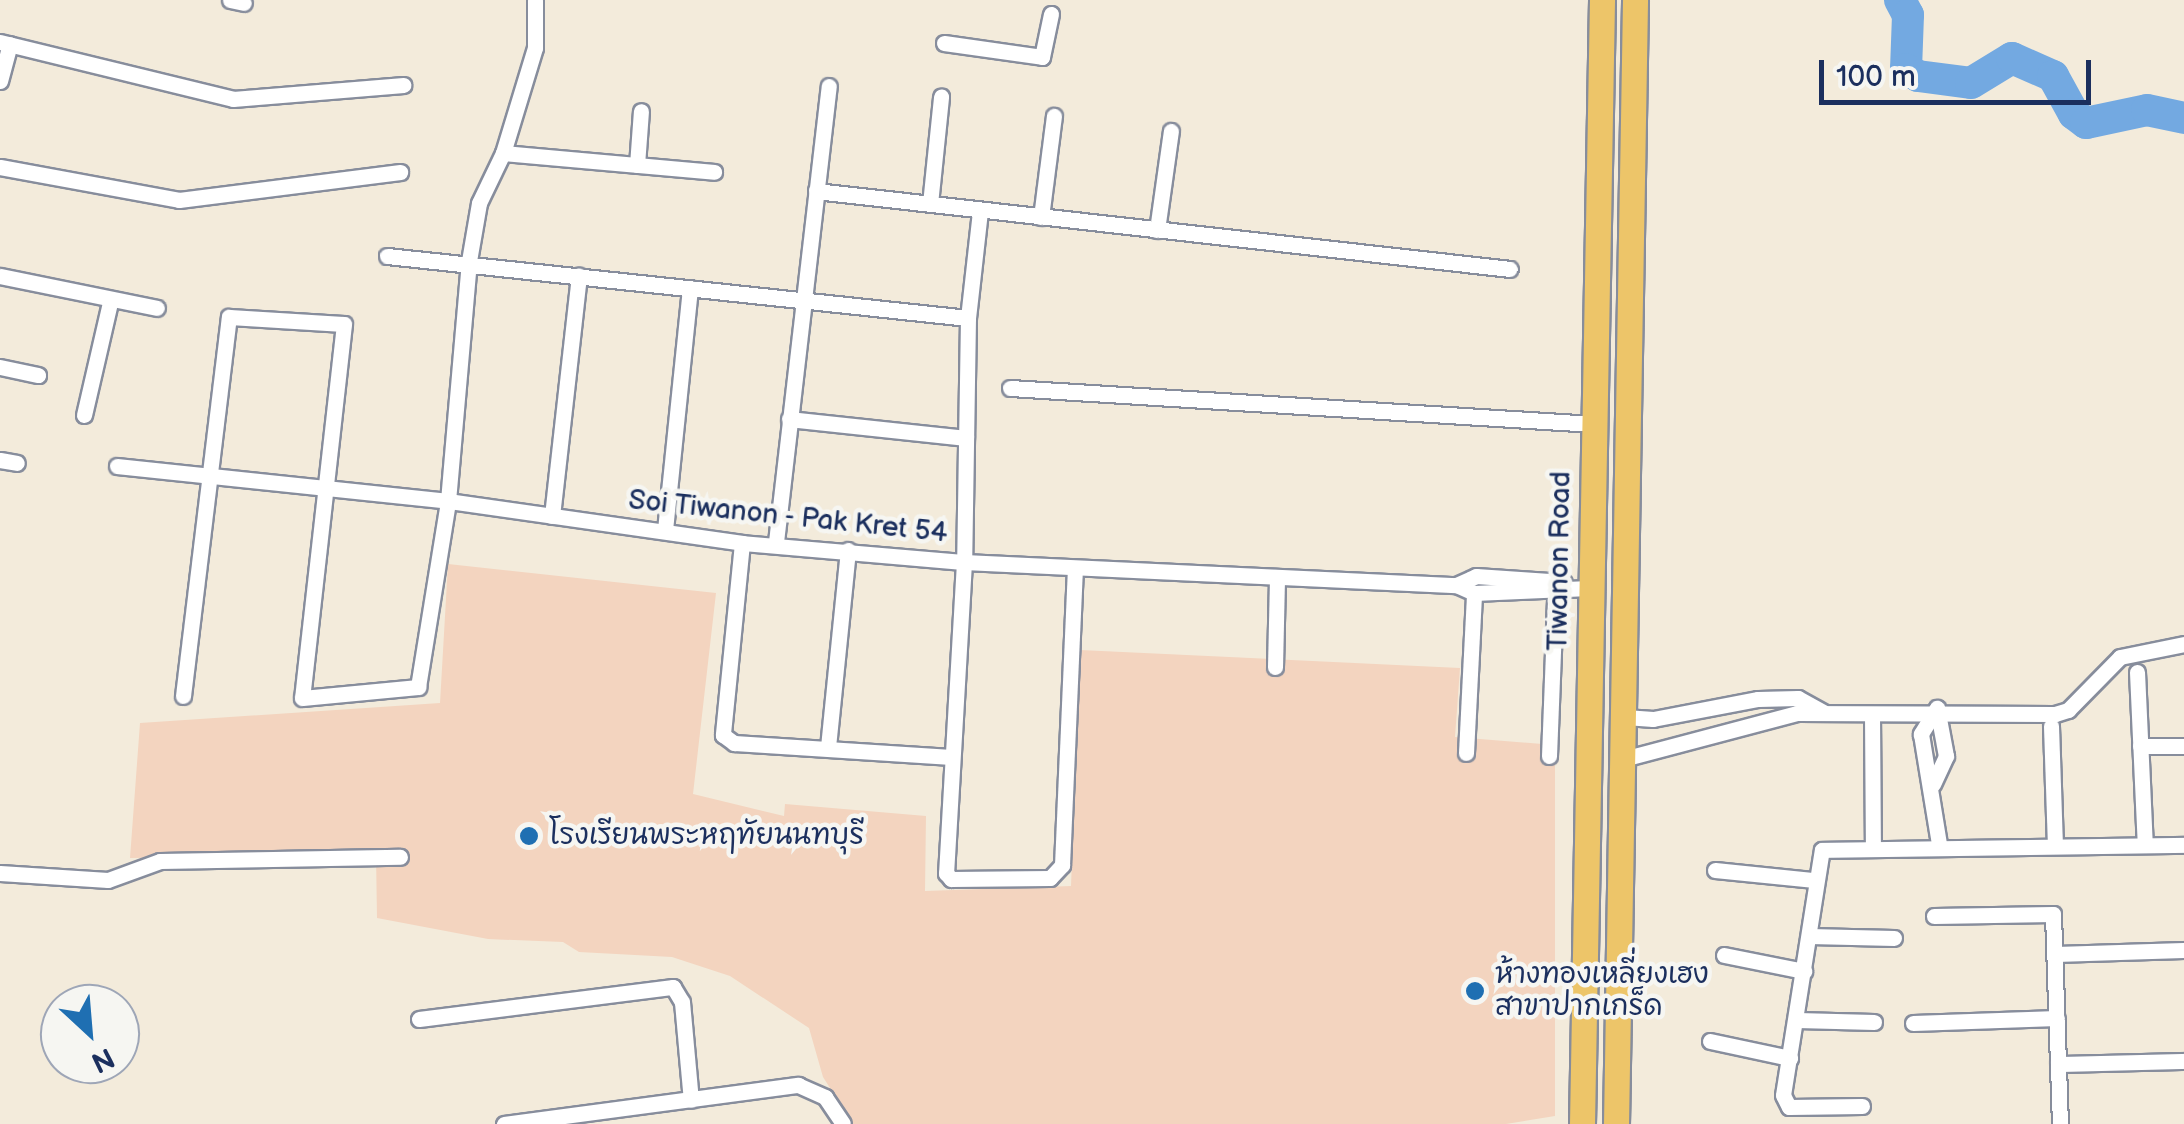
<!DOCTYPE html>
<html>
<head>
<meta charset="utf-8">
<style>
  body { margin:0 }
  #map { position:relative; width:2184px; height:1124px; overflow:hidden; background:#f3ebdb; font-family:"Balsamiq Sans","Playpen Sans Thai",sans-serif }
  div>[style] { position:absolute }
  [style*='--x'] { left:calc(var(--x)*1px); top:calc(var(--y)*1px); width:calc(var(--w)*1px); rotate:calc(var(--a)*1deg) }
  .built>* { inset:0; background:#f3d4bf }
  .river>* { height:32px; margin:-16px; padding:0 16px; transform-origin:16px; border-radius:16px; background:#73a9e1 }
  .roads { filter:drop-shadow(2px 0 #878d9c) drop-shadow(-2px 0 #878d9c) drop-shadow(0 2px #878d9c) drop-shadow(0 -2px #878d9c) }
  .minor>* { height:15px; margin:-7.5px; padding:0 7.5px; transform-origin:7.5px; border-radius:7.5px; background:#fff }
  .primary>* { height:25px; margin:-12.5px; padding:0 12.5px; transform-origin:12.5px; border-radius:12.5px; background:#edc569 }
  .dots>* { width:28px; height:28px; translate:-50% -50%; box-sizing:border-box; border:5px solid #f6f6f2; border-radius:50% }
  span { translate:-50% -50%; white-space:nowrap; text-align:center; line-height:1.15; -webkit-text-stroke:9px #f6f6f2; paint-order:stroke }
  .street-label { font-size:28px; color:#1b2f5e }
  .poi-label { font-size:28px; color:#1b2f5e }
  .left { translate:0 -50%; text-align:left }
  .north { position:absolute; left:40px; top:984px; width:100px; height:100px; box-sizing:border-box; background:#f6f6f2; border:2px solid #9ea6b7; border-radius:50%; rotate:154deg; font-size:28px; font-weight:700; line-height:40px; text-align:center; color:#1b2f5e }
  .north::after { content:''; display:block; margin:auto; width:35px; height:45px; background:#1f6fb2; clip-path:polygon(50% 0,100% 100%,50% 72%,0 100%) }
  .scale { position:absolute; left:1819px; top:60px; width:272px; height:45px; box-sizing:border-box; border:5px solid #1b2f5e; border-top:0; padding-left:12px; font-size:30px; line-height:35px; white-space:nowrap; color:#1b2f5e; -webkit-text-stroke:8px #f6f6f2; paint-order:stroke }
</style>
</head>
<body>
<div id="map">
  <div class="built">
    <i style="clip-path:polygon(448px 564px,716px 593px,693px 794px,784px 816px,785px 804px,926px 816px,925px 891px,1071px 886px,1080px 650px,1460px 668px,1455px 737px,1555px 745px,1555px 1116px,1506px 1124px,853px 1124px,823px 1077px,809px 1028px,730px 976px,672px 957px,579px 952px,563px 942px,488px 939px,377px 918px,376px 855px,130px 858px,140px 723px,440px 703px)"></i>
  </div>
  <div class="river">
    <i style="--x:1900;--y:0;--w:17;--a:62"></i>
    <i style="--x:1908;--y:15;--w:54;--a:92.1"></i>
    <i style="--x:1906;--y:69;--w:14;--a:30"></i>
    <i style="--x:1918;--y:76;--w:53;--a:7.5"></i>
    <i style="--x:1971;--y:83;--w:48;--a:-31.4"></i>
    <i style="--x:2012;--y:58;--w:45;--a:23.7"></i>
    <i style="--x:2053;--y:76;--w:43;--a:61.1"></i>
    <i style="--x:2074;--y:114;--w:15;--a:37"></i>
    <i style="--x:2086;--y:123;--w:62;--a:-12"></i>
    <i style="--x:2147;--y:110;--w:38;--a:12"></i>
  </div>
  <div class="roads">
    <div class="minor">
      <i style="--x:230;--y:0;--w:14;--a:12"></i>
      <i style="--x:0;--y:42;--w:240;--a:13.7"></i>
      <i style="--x:233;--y:99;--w:171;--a:-4.7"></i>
      <i style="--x:944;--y:43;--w:99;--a:8.1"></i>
      <i style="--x:1042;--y:57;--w:44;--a:-78.2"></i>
      <i style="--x:0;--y:81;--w:38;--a:-75"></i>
      <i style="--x:503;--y:153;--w:212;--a:5.1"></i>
      <i style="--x:637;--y:165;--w:54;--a:-85.8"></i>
      <i style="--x:0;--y:167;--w:182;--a:10.4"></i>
      <i style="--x:179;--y:200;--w:223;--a:-7.2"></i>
      <i style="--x:816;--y:191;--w:698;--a:6.41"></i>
      <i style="--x:930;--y:204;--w:108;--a:-84.1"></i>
      <i style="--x:980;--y:211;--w:108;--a:96.4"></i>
      <i style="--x:968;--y:318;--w:244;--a:90.9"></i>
      <i style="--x:964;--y:562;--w:312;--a:93.3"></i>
      <i style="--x:946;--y:873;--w:8;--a:50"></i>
      <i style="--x:951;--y:879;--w:99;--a:-0.6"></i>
      <i style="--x:1050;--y:878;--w:18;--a:-47"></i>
      <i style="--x:1062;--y:865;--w:297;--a:-87.5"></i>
      <i style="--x:1041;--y:217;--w:102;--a:-82.7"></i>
      <i style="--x:1157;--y:230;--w:100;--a:-82"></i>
      <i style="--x:387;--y:256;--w:584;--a:6.09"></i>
      <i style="--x:0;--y:276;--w:160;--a:11.5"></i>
      <i style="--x:0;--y:367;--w:39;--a:12"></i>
      <i style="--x:1010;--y:388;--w:584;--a:3.53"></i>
      <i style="--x:84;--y:415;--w:116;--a:-77"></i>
      <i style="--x:789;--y:419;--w:178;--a:6.1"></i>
      <i style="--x:0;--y:460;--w:17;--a:10"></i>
      <i style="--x:117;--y:466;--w:333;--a:6"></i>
      <i style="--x:448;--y:501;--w:297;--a:8.1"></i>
      <i style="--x:742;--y:543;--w:223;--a:4.9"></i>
      <i style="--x:964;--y:562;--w:493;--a:2.7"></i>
      <i style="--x:1456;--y:585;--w:20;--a:24"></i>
      <i style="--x:1474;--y:593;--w:115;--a:-2.5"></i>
      <i style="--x:552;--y:516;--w:242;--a:-83.6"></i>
      <i style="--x:665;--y:530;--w:243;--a:-84.1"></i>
      <i style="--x:776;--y:542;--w:459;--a:-83.4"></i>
      <i style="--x:742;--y:543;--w:193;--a:95.7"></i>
      <i style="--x:723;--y:735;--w:14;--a:36"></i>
      <i style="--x:734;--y:743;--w:218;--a:3.7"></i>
      <i style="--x:1456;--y:585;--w:22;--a:-24"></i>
      <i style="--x:1476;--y:576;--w:88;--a:3.9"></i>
      <i style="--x:1275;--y:667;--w:90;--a:-88.7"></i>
      <i style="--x:2137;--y:672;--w:173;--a:87.4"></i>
      <i style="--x:183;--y:696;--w:382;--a:-83.1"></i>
      <i style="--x:229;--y:317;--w:115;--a:3.5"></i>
      <i style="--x:344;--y:324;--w:376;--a:96.4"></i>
      <i style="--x:302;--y:698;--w:117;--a:-5.4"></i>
      <i style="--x:418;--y:687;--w:188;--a:-80.8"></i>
      <i style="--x:448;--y:501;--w:241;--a:-85"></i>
      <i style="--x:469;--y:261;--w:59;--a:-80.2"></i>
      <i style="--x:479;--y:203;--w:55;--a:-64.4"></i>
      <i style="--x:503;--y:153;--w:110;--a:-73.1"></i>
      <i style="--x:535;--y:48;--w:48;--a:-90"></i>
      <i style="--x:1937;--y:708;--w:31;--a:122"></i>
      <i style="--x:1921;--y:734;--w:111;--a:80.7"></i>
      <i style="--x:1872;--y:714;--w:131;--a:89.6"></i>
      <i style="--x:1625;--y:717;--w:28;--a:4"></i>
      <i style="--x:1653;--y:719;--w:107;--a:-10.8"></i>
      <i style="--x:1758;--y:699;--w:40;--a:-1.4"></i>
      <i style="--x:1798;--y:698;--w:29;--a:29"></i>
      <i style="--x:2051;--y:726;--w:119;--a:88.1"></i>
      <i style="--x:2140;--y:746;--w:44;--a:0"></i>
      <i style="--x:828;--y:747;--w:198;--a:-84.2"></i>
      <i style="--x:1466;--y:753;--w:160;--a:-87.1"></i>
      <i style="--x:1549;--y:756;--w:179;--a:-87.8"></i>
      <i style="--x:1623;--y:759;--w:180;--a:-14.8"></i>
      <i style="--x:1797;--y:713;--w:258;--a:0.2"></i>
      <i style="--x:2055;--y:714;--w:14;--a:-17"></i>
      <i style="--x:2068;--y:710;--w:74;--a:-45.5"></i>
      <i style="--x:2120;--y:657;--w:65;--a:-11.5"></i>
      <i style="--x:1933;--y:784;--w:31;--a:-65"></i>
      <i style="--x:1946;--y:756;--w:49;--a:-100.6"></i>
      <i style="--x:1715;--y:870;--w:100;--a:5.8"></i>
      <i style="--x:0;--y:873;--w:108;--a:3.7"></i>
      <i style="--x:108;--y:880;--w:55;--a:-20.1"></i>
      <i style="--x:160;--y:861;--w:240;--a:-1"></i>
      <i style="--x:1934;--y:916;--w:119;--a:-1"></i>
      <i style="--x:2053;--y:914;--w:210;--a:88.1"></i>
      <i style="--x:1809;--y:936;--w:85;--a:1.3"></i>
      <i style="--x:2055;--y:954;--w:129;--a:-1.8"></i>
      <i style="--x:1724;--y:955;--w:82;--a:11.3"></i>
      <i style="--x:419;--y:1019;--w:256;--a:-7.2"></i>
      <i style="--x:673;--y:987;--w:17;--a:59"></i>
      <i style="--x:682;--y:1002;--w:98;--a:84.8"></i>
      <i style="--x:1797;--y:1020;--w:77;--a:1.5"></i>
      <i style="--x:1913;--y:1023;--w:144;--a:-2"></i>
      <i style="--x:1710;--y:1041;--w:82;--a:12"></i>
      <i style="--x:2058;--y:1064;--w:126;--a:-1.4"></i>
      <i style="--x:1862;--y:1106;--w:73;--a:179.2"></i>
      <i style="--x:1789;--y:1107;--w:13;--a:-117"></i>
      <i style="--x:1783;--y:1095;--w:248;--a:-81"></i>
      <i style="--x:1822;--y:850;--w:362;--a:-0.8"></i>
      <i style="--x:504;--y:1124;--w:297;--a:-7.6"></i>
      <i style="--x:798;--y:1085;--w:30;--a:24"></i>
      <i style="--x:825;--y:1097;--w:32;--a:56"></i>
    </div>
    <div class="primary">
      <i style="--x:1582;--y:1124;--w:1124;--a:-88.98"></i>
      <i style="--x:1616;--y:1124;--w:1124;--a:-89.03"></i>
    </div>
  </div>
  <div class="dots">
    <i style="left:529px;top:836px;background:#1f6fb2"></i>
    <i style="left:1475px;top:991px;background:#1f6fb2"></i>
  </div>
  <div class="street-label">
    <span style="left:788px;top:517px;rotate:6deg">Soi Tiwanon - Pak Kret 54</span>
    <span style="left:1560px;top:561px;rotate:-89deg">Tiwanon Road</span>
  </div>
  <div class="poi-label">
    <span class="left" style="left:549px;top:836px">โรงเรียนพระหฤทัยนนทบุรี</span>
    <span class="left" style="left:1495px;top:991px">ห้างทองเหลี่ยงเฮง<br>สาขาปากเกร็ด</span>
  </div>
  <div class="north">N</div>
  <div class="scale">100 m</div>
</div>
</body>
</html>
